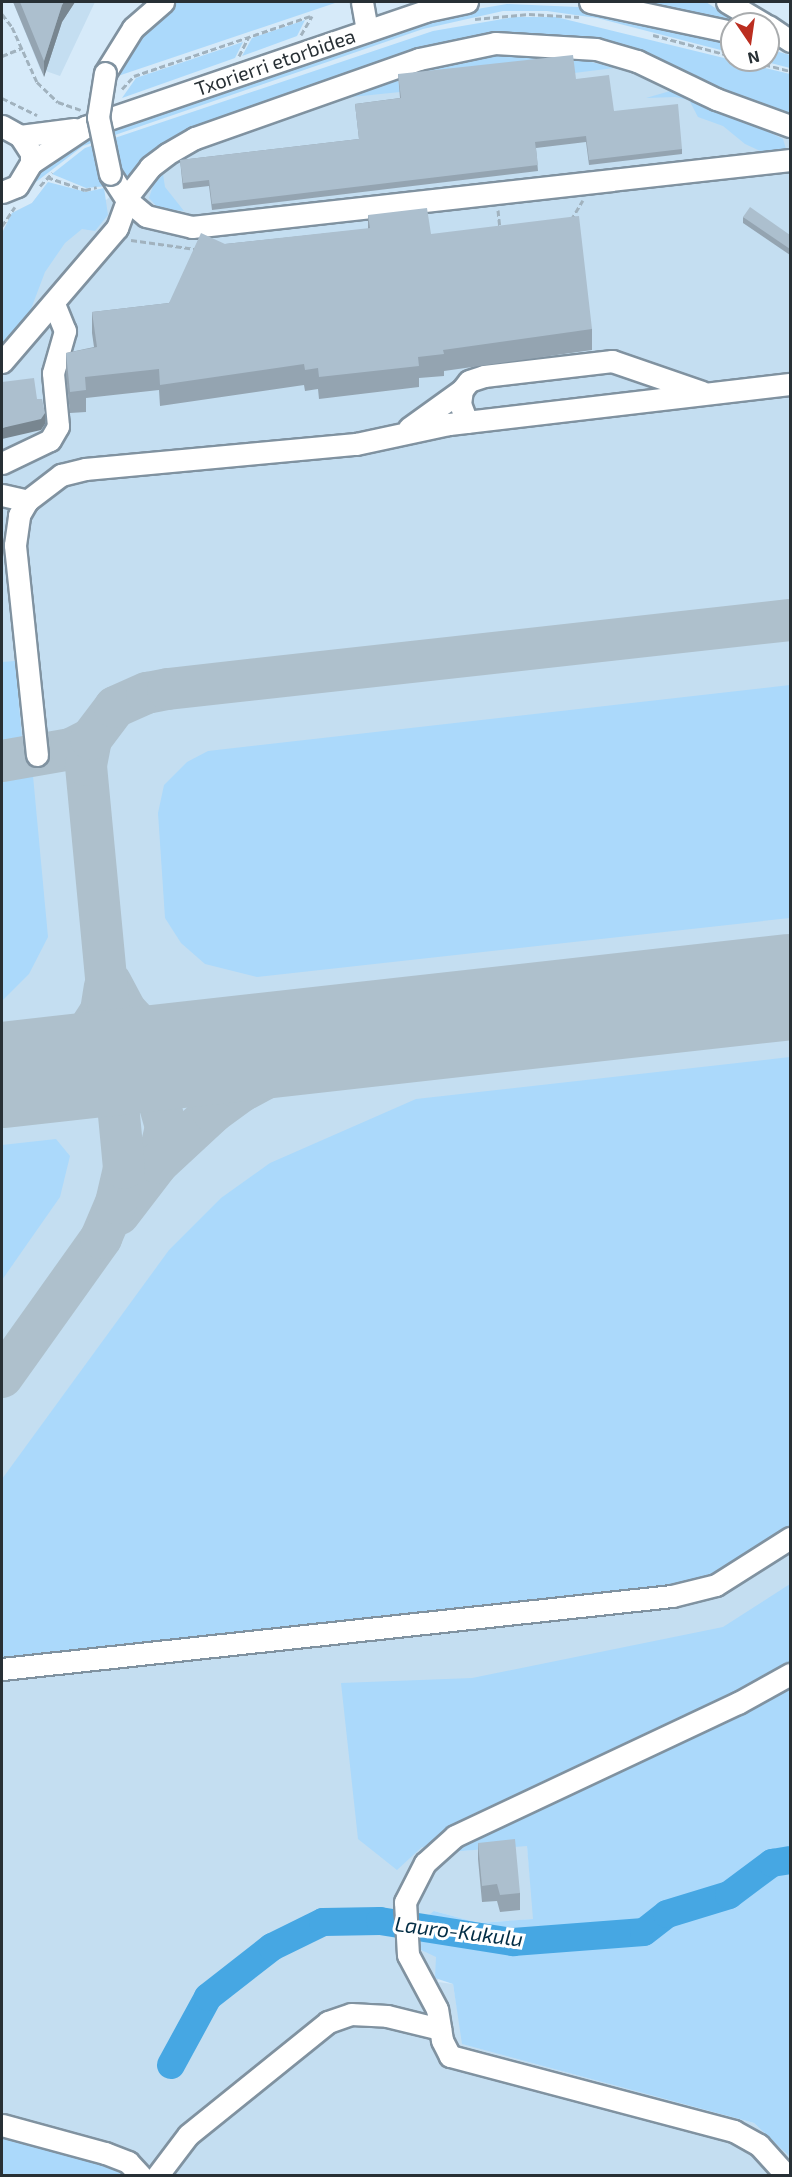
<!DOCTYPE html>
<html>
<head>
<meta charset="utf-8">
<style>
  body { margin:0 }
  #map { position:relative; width:792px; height:2177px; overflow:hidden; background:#d6eaf9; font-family:"Exo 2",sans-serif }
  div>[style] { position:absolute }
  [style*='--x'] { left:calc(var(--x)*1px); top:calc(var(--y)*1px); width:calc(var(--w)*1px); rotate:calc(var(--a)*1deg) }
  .built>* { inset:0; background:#c4def1 }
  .green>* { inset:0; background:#abd9fb }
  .river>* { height:28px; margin:-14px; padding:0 14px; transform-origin:14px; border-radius:14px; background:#46a7e3 }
  .taxiway>* { height:42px; margin:-21px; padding:0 21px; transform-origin:21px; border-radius:21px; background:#aec0cc }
  .runway>* { height:106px; margin:-53px; padding:0 53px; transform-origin:53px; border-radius:53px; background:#aec0cc }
  .path>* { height:3px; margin-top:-1.5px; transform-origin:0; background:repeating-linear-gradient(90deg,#a1b2be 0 6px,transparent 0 9px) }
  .roads { filter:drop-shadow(2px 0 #8092a0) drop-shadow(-2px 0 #8092a0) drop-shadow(0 2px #8092a0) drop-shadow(0 -2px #8092a0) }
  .minor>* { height:21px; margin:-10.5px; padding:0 10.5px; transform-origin:10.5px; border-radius:10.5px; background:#fff }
  .bridges { filter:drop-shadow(2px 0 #8092a0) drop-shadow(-2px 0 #8092a0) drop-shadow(0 2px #8092a0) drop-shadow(0 -2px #8092a0) }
  .minor-bridge>* { height:21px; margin:-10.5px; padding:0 10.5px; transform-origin:10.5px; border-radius:10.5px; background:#fff }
  .wall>* { inset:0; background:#94a4b1 }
  .shaded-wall>* { inset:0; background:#788690 }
  .building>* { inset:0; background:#acbfce }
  span { translate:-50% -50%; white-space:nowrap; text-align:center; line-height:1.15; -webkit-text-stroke:6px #fff; paint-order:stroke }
  .street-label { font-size:20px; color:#283035 }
  .water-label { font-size:21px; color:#022d45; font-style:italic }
  .frame { position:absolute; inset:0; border:3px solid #283035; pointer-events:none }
  .north { position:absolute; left:720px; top:12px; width:60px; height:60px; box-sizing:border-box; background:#fff; border:2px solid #a9acae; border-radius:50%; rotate:167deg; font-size:16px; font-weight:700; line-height:24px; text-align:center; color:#283035 }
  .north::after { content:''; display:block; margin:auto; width:21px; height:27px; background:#bb2e20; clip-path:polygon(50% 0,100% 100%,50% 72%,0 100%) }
</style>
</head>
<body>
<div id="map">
  <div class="built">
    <i style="clip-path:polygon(13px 2px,95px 2px,60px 76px,40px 69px)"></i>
    <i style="clip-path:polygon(548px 37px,790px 121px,790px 1683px,451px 1852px,527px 1845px,534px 1919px,479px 1923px,434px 1911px,438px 1982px,453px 1984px,463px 2044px,754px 2123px,790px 2157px,790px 2175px,2px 2175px,2px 233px,12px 213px,32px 203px,46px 185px,106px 200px,127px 184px,168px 140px,203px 126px,409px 55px)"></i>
  </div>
  <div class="green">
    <i style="clip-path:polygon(175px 2px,338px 2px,115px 77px,135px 37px)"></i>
    <i style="clip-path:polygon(644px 2px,706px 2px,740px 24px,671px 7px)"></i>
    <i style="clip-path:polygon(507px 4px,578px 7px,656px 23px,732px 41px,732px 53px,597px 18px,547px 11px,503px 11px,423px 29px,83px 146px,36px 182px,47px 160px,78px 140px,447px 14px)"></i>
    <i style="clip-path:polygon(514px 17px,556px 17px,790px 74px,790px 121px,635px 54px,520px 35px,203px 126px,168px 140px,127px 184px,86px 188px,52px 174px,85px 148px,433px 31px)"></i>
    <i style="clip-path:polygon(305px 20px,297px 36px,242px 56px,252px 38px)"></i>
    <i style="clip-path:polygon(243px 42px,235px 58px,122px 98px,136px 78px)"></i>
    <i style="clip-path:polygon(768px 49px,790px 55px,790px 68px,759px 60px,768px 60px)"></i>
    <i style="clip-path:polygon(517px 52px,565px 55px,614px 68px,574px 73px,398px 80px,400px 92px,342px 98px,447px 62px)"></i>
    <i style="clip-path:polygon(677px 89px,783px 139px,787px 152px,767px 154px,745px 144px,723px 126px,698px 117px,689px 100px,675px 97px,646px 98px)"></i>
    <i style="clip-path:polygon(169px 162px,163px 174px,165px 187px,184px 211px,158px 208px,149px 198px,158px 171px)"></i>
    <i style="clip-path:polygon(48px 182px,86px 192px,104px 188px,108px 215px,95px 231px,82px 229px,65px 243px,45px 272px,28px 317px,2px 348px,2px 233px,12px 213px,32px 203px)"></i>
    <i style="clip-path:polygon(15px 661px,23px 750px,2px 753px,2px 662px)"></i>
    <i style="clip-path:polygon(790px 685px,790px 918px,257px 977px,205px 964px,181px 943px,165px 918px,158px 813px,164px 785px,187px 762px,208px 751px)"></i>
    <i style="clip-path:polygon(32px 765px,48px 937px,29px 974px,2px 1001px,2px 770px)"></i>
    <i style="clip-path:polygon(790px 1057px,790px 1525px,737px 1561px,699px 1580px,671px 1587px,2px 1659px,2px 1479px,169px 1250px,221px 1198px,270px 1163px,416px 1099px)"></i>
    <i style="clip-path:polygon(56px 1139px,70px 1156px,60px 1197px,2px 1280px,2px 1145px)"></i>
    <i style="clip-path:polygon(790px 1584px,790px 2157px,754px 2123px,462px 2044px,453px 1984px,435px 1978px,436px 1957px,417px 1948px,417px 1924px,434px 1911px,479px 1923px,533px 1919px,527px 1846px,449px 1852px,422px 1847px,397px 1870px,358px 1839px,341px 1683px,472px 1678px,723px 1627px)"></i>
    <i style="clip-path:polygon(2px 2134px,100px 2157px,130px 2176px,2px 2176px)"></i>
  </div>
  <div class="river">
    <i style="--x:171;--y:2065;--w:77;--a:-61.4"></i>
    <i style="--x:208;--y:1997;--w:81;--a:-38"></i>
    <i style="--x:272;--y:1947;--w:57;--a:-26.1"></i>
    <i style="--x:323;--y:1922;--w:57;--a:-1"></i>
    <i style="--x:380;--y:1921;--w:135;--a:9"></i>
    <i style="--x:513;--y:1942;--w:131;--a:-4.4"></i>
    <i style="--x:644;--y:1932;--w:29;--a:-38"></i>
    <i style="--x:667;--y:1914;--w:65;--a:-17"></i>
    <i style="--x:729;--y:1895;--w:54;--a:-36.7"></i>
    <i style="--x:772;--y:1863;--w:18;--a:-9"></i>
  </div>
  <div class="taxiway">
    <i style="--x:2;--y:761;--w:70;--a:-9.9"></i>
    <i style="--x:71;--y:749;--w:22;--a:-27"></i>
    <i style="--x:111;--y:983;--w:32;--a:62"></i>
    <i style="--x:126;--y:1011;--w:38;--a:47"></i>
    <i style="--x:152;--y:1039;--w:34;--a:23"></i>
    <i style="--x:183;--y:1052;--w:35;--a:-2"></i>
    <i style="--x:98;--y:1064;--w:38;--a:17"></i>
    <i style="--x:134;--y:1075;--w:34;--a:45"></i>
    <i style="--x:158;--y:1099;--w:29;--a:74"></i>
    <i style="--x:166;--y:1127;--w:37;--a:103"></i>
    <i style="--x:27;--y:1072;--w:22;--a:-16"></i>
    <i style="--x:48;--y:1066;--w:41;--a:-36"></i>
    <i style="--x:81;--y:1042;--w:37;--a:-57"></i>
    <i style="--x:101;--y:1011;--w:24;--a:-81"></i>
    <i style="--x:119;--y:1214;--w:64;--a:-52.6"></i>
    <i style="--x:158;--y:1163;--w:75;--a:-42.8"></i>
    <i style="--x:213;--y:1112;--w:36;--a:-36"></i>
    <i style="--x:242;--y:1091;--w:74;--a:-28.3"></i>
    <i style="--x:307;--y:1056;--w:103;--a:-14.6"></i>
    <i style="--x:2;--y:1377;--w:171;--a:-54.5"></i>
    <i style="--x:101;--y:1238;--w:38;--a:-67"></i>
    <i style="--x:116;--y:1203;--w:36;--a:-77"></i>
    <i style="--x:124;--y:1168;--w:405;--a:-95.4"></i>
    <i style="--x:86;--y:765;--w:26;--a:-79"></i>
    <i style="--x:91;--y:739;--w:40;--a:-53"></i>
    <i style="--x:115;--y:707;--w:35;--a:-24"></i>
    <i style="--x:147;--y:693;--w:21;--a:-11"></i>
    <i style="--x:168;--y:689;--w:626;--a:-6.33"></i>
  </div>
  <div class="runway">
    <i style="--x:2;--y:1075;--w:793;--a:-6.37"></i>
  </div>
  <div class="path">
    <i style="--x:2;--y:14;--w:16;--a:52"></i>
    <i style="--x:12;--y:27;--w:60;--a:65.6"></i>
    <i style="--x:37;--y:82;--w:29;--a:44"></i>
    <i style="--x:58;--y:102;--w:24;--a:19"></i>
    <i style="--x:475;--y:19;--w:54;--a:-5.3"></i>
    <i style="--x:529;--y:14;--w:50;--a:3.4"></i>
    <i style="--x:301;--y:35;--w:22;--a:-60"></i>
    <i style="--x:653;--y:35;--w:82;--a:14.9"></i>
    <i style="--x:2;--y:56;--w:22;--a:-22"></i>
    <i style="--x:239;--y:56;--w:20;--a:-63"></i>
    <i style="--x:747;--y:60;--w:44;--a:14.3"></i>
    <i style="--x:122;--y:89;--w:18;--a:-47"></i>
    <i style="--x:134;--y:76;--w:186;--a:-18.8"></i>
    <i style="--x:2;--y:98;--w:39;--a:26"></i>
    <i style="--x:47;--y:177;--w:40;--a:18.9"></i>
    <i style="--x:85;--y:190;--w:12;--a:-14"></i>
    <i style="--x:40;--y:186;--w:18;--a:-47"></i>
    <i style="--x:498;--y:210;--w:18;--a:84"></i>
    <i style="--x:571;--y:220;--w:23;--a:-59"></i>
    <i style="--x:2;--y:226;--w:23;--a:-56"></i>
    <i style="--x:131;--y:240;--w:65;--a:8"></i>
  </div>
  <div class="roads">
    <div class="minor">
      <i style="--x:362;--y:2;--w:29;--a:80"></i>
      <i style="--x:590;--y:2;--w:145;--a:11.9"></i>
      <i style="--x:727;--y:2;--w:43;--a:30.7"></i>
      <i style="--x:768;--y:26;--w:27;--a:34"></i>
      <i style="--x:105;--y:73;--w:53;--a:-58.1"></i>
      <i style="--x:133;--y:28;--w:40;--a:-41"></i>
      <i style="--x:2;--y:126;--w:21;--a:29"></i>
      <i style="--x:20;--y:136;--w:20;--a:57"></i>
      <i style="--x:31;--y:153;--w:10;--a:90"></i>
      <i style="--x:31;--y:163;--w:27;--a:121"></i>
      <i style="--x:17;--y:186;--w:16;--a:158"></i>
      <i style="--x:20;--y:136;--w:55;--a:-7.3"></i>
      <i style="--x:31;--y:163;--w:65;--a:-33.7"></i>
      <i style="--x:85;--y:127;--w:359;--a:-18.8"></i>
      <i style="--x:425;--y:11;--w:43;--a:-12.1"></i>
      <i style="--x:110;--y:174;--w:31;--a:57"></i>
      <i style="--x:127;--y:200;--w:25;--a:40"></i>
      <i style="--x:146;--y:216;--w:47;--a:13.4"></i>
      <i style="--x:192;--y:227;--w:602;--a:-6.39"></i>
      <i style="--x:2;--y:362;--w:177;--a:-49.4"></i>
      <i style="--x:117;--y:228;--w:37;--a:-70"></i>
      <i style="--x:130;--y:193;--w:33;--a:-52"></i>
      <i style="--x:150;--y:167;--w:21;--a:-37"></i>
      <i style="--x:167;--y:154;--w:32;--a:-30"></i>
      <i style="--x:195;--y:138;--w:238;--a:-19.4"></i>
      <i style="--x:419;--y:59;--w:78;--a:-11.9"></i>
      <i style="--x:495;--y:43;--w:101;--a:3.4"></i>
      <i style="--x:596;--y:49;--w:43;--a:16.3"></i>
      <i style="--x:637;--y:61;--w:88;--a:25.7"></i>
      <i style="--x:716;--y:99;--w:79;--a:20"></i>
      <i style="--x:467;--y:422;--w:19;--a:-111"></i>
      <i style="--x:460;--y:404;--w:14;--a:-82"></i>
      <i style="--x:462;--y:390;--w:11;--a:-52"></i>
      <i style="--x:469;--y:381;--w:16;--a:-18"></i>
      <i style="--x:484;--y:376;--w:129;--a:-6.7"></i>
      <i style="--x:612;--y:361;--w:95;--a:19"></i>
      <i style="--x:409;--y:428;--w:65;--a:-35.6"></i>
      <i style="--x:2;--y:463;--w:53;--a:-25.6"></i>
      <i style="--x:50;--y:440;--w:16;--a:-60"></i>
      <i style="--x:58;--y:426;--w:53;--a:-95.4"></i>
      <i style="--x:53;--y:373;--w:44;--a:-74.1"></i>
      <i style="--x:65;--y:331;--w:29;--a:-112"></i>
      <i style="--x:2;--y:495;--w:26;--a:13"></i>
      <i style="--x:37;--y:755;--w:211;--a:-96"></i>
      <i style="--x:15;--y:545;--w:30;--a:-82"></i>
      <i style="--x:19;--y:515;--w:16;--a:-60"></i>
      <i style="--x:27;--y:501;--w:43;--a:-37.4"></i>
      <i style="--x:61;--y:475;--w:25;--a:-14"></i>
      <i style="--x:85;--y:469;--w:272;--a:-5.3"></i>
      <i style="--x:356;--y:444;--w:95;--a:-12.1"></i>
      <i style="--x:449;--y:424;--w:343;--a:-6.7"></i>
      <i style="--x:2;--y:1669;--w:674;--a:-6.22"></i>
      <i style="--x:672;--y:1596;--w:45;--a:-14"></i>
      <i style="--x:716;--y:1585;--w:88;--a:-32.4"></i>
      <i style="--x:2;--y:2125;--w:107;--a:15.2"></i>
      <i style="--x:105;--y:2153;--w:25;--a:21"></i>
      <i style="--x:128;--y:2162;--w:19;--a:47"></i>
      <i style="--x:157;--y:2176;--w:51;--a:-52.9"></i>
      <i style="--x:188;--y:2135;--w:180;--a:-38.9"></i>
      <i style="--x:328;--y:2022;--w:24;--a:-19"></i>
      <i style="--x:351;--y:2014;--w:36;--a:3"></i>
      <i style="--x:387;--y:2016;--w:55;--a:13.8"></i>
      <i style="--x:787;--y:2176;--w:42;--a:-132.1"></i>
      <i style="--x:759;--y:2145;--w:29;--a:-151"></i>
      <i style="--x:734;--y:2131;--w:294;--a:-165.2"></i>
      <i style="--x:450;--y:2056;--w:18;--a:-117"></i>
      <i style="--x:442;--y:2040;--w:31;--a:-99"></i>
      <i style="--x:437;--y:2009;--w:61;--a:-118.2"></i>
      <i style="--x:408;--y:1955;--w:53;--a:-93.2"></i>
      <i style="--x:405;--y:1902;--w:44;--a:-62.9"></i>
      <i style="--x:425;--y:1863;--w:40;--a:-42"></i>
      <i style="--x:455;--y:1836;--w:313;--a:-25.2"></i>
      <i style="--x:738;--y:1703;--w:60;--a:-29.1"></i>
    </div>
  </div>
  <div class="bridges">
    <div class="minor-bridge">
      <i style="--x:105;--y:73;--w:45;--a:99"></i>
      <i style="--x:98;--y:117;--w:58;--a:78.1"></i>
    </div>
  </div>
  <div class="wall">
    <i style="clip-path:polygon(13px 2px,75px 2px,62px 22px,44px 77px)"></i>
    <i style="clip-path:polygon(398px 74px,576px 79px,614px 111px,682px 149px,682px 154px,589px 165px,586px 142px,536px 148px,538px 171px,212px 210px,209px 186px,183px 189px,180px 160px,359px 139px,355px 104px,400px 98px)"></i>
    <i style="clip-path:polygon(368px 215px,431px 234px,592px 329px,592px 350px,444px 371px,444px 376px,419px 378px,419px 387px,319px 399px,318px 389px,305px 391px,304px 385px,160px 406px,159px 390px,86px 398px,86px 412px,70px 413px,66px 374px,66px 353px,94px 347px,92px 333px,92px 312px,169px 303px,225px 244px,368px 229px)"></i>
    <i style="clip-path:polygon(743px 217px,790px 235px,790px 255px,743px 223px)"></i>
    <i style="clip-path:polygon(478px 1843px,520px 1893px,520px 1910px,500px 1912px,497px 1901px,482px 1902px,478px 1859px)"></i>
  </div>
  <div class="shaded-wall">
    <i style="clip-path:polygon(64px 2px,75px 2px,62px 22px,44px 77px,44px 61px,62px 5px)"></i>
    <i style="clip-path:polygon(45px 413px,45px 424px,41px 430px,2px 439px,2px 428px)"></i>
  </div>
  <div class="building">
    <i style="clip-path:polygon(20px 2px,64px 2px,62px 5px,44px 61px)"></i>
    <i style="clip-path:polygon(573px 55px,576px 79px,609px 75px,614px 111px,678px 104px,682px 149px,589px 160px,586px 136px,535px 142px,538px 165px,212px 204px,209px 180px,183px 183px,180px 160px,359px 139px,355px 104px,401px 98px,398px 74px)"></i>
    <i style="clip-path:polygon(750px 207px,790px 235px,790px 249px,743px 217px)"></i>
    <i style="clip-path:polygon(427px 208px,431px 234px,579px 216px,592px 329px,443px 350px,444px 354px,418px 357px,419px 366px,319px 377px,318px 368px,305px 370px,304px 364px,160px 385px,159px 369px,85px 377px,86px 390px,70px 392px,66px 353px,97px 347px,92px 312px,169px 303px,201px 233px,225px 244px,370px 228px,368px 215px)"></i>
    <i style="clip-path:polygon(34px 378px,37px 399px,42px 399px,45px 413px,41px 419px,2px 428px,2px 382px)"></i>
    <i style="clip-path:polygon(515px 1839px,520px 1893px,500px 1895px,497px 1884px,482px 1886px,478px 1843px)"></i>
  </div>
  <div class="street-label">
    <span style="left:275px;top:62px;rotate:-19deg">Txorierri etorbidea</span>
  </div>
  <div class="water-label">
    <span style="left:459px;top:1931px;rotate:7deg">Lauro-Kukulu</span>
  </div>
  <div class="frame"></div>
  <div class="north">N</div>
</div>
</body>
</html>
